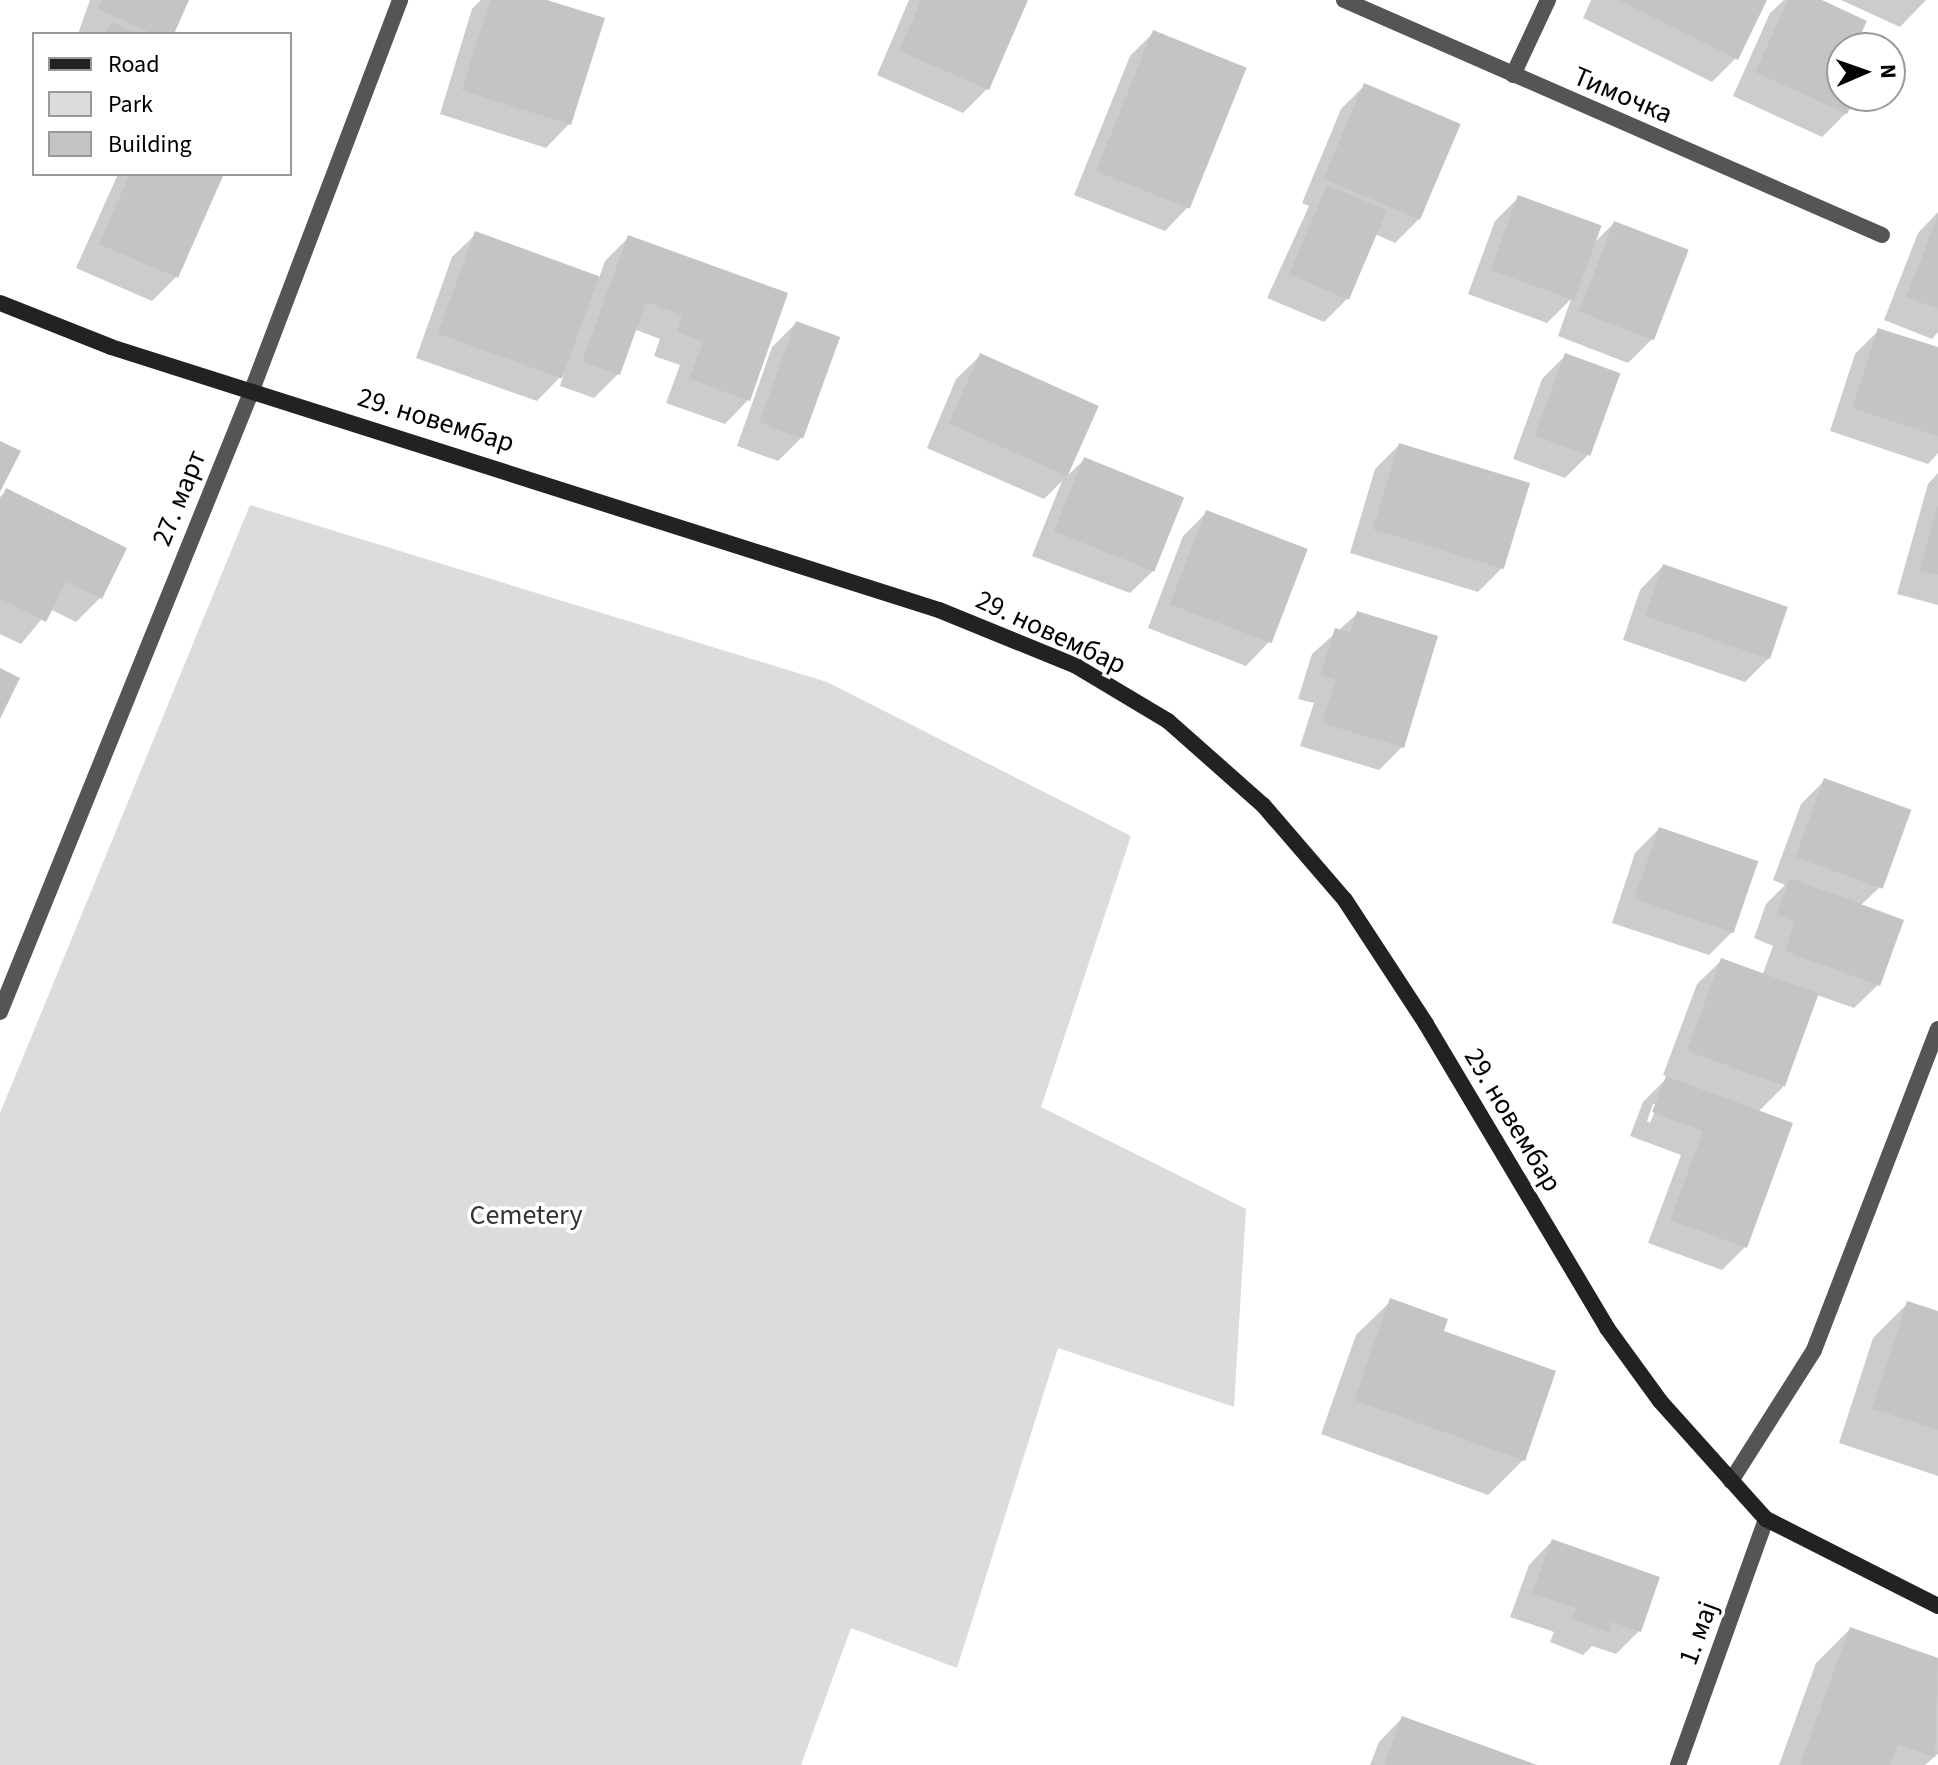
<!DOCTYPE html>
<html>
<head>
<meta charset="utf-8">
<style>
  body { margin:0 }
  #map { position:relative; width:1938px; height:1765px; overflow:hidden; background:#fff; font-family:"Source Sans 3",sans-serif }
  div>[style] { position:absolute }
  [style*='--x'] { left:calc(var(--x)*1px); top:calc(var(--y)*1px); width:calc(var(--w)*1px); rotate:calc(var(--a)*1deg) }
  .green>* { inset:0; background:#dcdcdc }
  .shadow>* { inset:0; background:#0003 }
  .building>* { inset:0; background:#c4c4c4; transform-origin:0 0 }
  .lane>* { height:16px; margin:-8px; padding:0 8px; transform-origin:8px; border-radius:8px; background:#555 }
  .street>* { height:16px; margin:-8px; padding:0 8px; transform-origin:8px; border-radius:8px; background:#555 }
  .secondary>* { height:16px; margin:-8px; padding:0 8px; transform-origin:8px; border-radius:8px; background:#222 }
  span { translate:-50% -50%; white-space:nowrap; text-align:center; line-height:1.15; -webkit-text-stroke:7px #fff; paint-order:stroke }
  .street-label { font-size:28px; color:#000 }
  .park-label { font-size:28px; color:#333 }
  .legend { position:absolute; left:32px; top:32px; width:260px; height:144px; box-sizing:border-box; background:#fff; border:2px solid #999; margin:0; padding:10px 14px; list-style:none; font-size:24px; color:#000 }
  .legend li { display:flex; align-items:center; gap:16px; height:40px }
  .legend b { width:40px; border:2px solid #999 }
  .north { position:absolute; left:1826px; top:32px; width:80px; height:80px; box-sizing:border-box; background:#fff; border:2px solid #999; border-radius:50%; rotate:88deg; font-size:22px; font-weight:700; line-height:32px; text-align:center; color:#000 }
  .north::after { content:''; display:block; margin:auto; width:28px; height:36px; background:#000; clip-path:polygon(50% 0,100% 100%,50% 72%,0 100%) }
</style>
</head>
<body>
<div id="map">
  <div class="green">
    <i style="clip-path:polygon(250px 505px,827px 682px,1131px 836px,1041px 1107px,1246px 1209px,1234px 1407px,1058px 1348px,957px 1668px,851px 1628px,801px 1765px,0 1765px,0 1113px)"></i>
  </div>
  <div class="shadow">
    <i style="clip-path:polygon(90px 0,186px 0,172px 34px,78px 34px)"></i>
    <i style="clip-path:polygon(481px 0,541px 0,569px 124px,546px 148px,440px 114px,472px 9px)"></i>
    <i style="clip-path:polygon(909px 0,1026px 0,987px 89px,963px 113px,877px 75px)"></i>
    <i style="clip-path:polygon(1591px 0,1764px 0,1736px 58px,1712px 82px,1583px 18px)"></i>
    <i style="clip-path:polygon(1784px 0,1817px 0,1851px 48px,1842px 48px,1842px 96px,1853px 96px,1846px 113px,1822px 137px,1733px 96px,1770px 13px)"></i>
    <i style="clip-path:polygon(1841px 0,1926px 0,1900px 27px)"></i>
    <i style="clip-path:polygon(1154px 32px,1188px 207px,1165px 231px,1074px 195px,1130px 56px)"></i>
    <i style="clip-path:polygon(1365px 85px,1459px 125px,1419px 219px,1395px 243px,1375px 234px,1348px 298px,1324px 322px,1267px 298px,1309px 206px,1302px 203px,1341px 109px)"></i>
    <i style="clip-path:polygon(118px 174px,220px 177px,176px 277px,152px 301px,76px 268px)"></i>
    <i style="clip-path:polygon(1519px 197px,1590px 247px,1614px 223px,1652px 339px,1628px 363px,1558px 336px,1571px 299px,1547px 323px,1468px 294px,1495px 221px)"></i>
    <i style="clip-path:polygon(1938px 212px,1938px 332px,1932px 339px,1884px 320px,1918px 233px)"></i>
    <i style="clip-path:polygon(476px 234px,599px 278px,605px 261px,629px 237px,748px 400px,725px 424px,666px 403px,680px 365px,654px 356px,660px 339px,634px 329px,618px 374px,594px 398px,560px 386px,564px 373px,537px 401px,416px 358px,452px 257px)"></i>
    <i style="clip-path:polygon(796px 323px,802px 437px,778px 461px,737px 446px,772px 347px)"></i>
    <i style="clip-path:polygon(1879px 330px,1938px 349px,1938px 453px,1928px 464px,1830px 431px,1855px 354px)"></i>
    <i style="clip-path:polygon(980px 356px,1097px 406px,1066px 477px,1084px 460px,1154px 570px,1130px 593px,1032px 556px,1062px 481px,1044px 499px,927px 448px,956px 379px)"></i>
    <i style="clip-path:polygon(1565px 356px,1588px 455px,1565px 478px,1513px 459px,1542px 379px)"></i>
    <i style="clip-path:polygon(1399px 445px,1502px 568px,1478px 592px,1350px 553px,1375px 469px)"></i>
    <i style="clip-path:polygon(1938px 473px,1938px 605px,1897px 594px,1928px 484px)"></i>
    <i style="clip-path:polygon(7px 490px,124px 549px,100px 598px,76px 622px,50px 609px,21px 644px,0 634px,0 497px)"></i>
    <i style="clip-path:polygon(1206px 513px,1269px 642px,1246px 666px,1148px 628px,1183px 536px)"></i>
    <i style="clip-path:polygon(1663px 566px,1769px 658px,1745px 682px,1623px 640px,1640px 590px)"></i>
    <i style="clip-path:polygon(1358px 613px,1402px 747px,1379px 770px,1300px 746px,1314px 703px,1298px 699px,1312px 654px)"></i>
    <i style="clip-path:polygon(evenodd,1825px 780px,1879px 888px,1860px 906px,1878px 985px,1854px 1008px,1817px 995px,1783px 1087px,1758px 1112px,1745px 1247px,1722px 1270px,1648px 1243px,1681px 1155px,1630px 1136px,1643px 1102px,1668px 1077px,1663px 1075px,1697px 984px,1721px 961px,1762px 976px,1773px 946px,1754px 938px,1766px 904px,1785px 885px,1773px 880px,1801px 804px,1825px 780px,1653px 1104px,1658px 1104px,1650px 1123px,1647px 1121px,1653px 1104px)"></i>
    <i style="clip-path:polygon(1659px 829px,1732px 932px,1709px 955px,1612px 923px,1635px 853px)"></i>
    <i style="clip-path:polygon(1391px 1301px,1442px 1332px,1523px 1460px,1488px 1495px,1321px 1434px,1356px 1335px)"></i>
    <i style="clip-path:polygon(1908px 1303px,1938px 1313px,1938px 1476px,1839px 1443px,1873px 1338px)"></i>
    <i style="clip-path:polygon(1552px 1541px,1640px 1630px,1616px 1654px,1592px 1646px,1583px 1655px,1550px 1642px,1554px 1632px,1510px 1617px,1529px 1565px)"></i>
    <i style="clip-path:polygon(1850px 1629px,1938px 1658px,1938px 1754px,1925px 1765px,1779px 1765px,1816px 1663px)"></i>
    <i style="clip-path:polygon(1402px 1718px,1532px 1765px,1370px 1765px,1379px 1742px)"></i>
  </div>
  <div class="building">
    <i style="clip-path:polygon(102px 0,189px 0,174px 34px,153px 34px,98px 9px)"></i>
    <i style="clip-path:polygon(490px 0,547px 0,605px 18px,571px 125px,462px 90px)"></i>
    <i style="clip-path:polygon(921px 0,1028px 0,989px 90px,899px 51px)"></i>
    <i style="clip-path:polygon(1618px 0,1767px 0,1738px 60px)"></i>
    <i style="clip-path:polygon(1788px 0,1822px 0,1867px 21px,1854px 48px,1842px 48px,1842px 96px,1856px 96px,1847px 114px,1755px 72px)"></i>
    <i style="clip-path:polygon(111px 22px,139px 34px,106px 34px)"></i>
    <i style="left:1153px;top:30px;width:101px;height:152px;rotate:22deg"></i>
    <i style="left:1364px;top:83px;width:105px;height:104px;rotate:23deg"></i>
    <i style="clip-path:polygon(130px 174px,223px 176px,178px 278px,99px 244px)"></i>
    <i style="left:1327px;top:185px;width:65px;height:97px;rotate:23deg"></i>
    <i style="left:1518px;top:195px;width:89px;height:80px;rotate:20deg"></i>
    <i style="clip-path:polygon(1938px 215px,1938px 309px,1906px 297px)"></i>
    <i style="left:1614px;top:221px;width:80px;height:97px;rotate:21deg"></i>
    <i style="left:475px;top:231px;width:132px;height:109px;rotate:20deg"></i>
    <i style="clip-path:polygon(628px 235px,788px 293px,750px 401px,689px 379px,703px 342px,677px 332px,682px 315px,646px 302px,620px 375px,582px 362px)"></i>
    <i style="left:796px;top:321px;width:47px;height:108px;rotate:20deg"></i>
    <i style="clip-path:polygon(1878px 328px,1938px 347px,1938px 436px,1852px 408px)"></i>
    <i style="left:980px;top:353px;width:130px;height:77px;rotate:24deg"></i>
    <i style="left:1565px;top:353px;width:59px;height:88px;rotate:20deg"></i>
    <i style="clip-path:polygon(0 441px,21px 451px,0 492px)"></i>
    <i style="left:1399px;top:443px;width:137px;height:90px;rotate:17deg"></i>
    <i style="left:1084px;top:457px;width:108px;height:80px;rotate:22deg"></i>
    <i style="clip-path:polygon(6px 488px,127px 548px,102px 599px,66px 582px,46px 622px,0 599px,0 501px)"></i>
    <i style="clip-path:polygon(1937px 507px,1938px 507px,1938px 575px,1920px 570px)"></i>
    <i style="left:1206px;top:510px;width:109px;height:101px;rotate:21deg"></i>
    <i style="left:1663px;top:564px;width:132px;height:55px;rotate:19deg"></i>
    <i style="clip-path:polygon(1357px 611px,1438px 636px,1404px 748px,1322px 723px,1336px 680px,1320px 675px,1335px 628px,1350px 633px)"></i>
    <i style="clip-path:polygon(0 668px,20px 678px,0 719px)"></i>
    <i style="left:1824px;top:778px;width:93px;height:84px;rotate:20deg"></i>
    <i style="left:1659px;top:827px;width:105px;height:76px;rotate:19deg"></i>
    <i style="clip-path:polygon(1790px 878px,1904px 920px,1880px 986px,1785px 951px,1795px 922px,1777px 914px)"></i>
    <i style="left:1721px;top:958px;width:104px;height:99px;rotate:20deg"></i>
    <i style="clip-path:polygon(1666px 1076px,1793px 1123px,1747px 1248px,1670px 1220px,1703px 1131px,1652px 1112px)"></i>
    <i style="clip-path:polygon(1390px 1298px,1448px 1319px,1444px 1331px,1556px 1371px,1525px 1461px,1354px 1400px)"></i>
    <i style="clip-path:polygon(1907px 1301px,1938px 1311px,1938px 1430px,1872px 1409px)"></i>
    <i style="clip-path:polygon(1552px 1539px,1660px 1577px,1641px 1632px,1612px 1622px,1609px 1632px,1572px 1619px,1576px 1608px,1532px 1593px)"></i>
    <i style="clip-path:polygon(1850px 1627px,1938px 1658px,1935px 1757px,1898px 1744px,1890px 1765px,1800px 1765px)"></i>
    <i style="clip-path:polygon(1402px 1716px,1537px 1765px,1384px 1765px)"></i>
  </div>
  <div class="lane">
    <i style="--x:1731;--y:1481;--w:155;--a:-57.6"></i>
    <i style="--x:1814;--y:1350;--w:344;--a:-68.9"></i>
  </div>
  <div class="street">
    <i style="--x:1344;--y:0;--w:587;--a:23.6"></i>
    <i style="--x:1513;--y:75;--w:83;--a:-65"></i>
    <i style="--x:0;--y:1012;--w:671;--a:-67.94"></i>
    <i style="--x:252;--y:390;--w:417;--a:-69.2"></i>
    <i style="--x:1678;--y:1765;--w:261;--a:-70.3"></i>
  </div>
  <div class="secondary">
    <i style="--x:0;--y:303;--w:119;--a:21.6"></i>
    <i style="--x:111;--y:347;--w:869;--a:17.62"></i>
    <i style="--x:939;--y:610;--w:148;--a:22.2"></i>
    <i style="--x:1076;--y:666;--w:107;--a:30.9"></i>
    <i style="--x:1168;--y:721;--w:127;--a:41.5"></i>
    <i style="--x:1263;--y:805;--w:125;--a:49.2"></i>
    <i style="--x:1345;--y:900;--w:148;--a:56.8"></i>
    <i style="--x:1426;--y:1024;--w:354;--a:59.2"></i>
    <i style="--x:1607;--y:1328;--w:90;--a:54"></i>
    <i style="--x:1660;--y:1401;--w:159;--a:48.1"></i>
    <i style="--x:1766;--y:1519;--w:193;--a:26.8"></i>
  </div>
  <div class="street-label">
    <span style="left:1623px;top:95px;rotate:23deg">Тимочка</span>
    <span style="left:436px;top:420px;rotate:17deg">29. новембар</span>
    <span style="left:179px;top:498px;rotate:-68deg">27. март</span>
    <span style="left:1051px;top:632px;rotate:25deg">29. новембар</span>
    <span style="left:1513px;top:1120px;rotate:59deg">29. новембар</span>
    <span style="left:1698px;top:1633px;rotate:-70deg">1. мај</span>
  </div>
  <div class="park-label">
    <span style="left:526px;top:1215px">Cemetery</span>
  </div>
  <ul class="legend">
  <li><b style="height:10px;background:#222"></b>Road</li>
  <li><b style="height:22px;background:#dcdcdc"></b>Park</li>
  <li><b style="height:22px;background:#c4c4c4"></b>Building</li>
  </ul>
  <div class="north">N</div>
</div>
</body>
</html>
